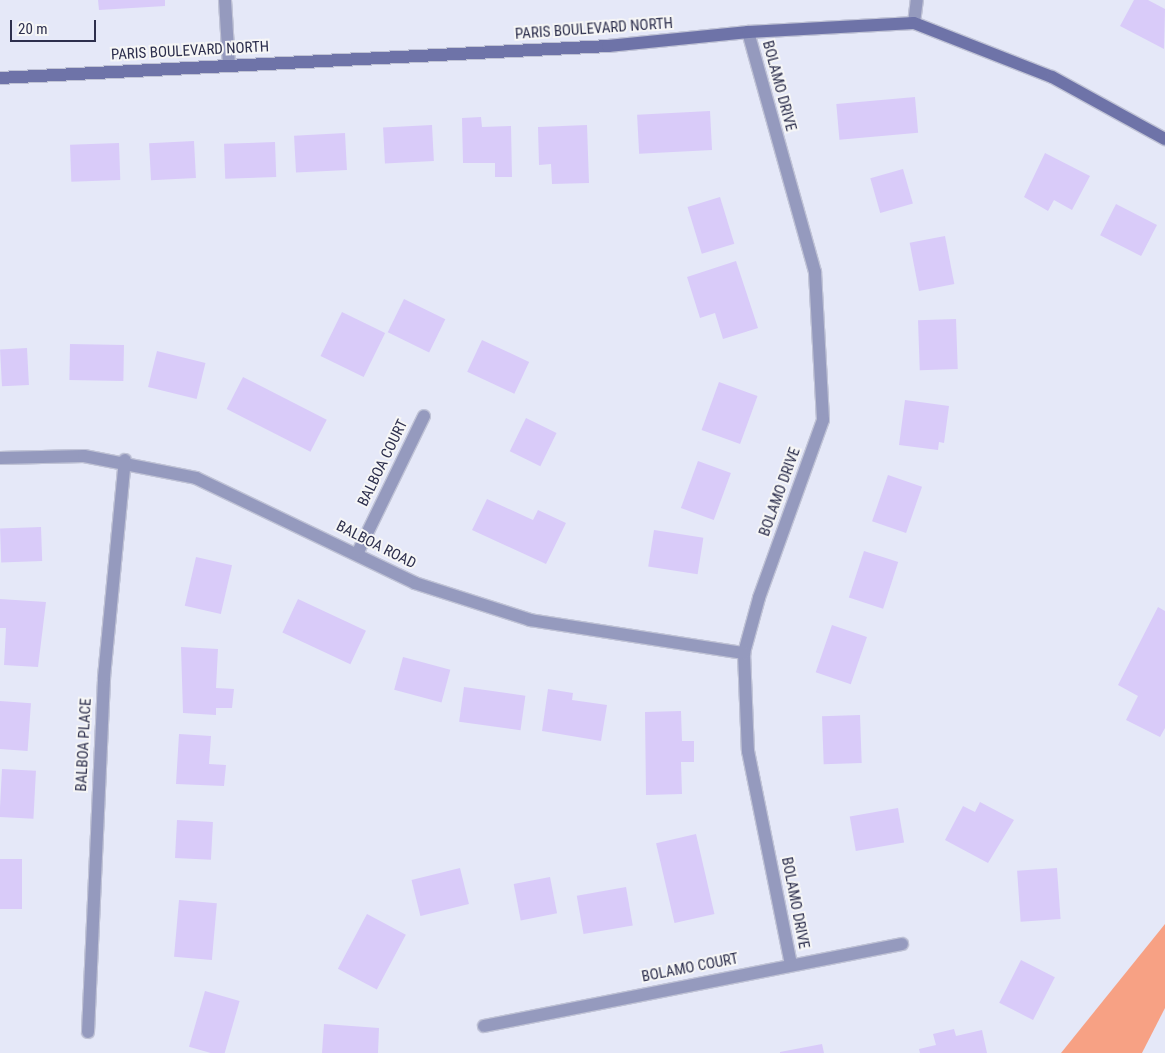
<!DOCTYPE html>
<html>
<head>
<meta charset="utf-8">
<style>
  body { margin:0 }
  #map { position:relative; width:1165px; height:1053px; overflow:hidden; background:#e5e8f8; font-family:"Roboto Condensed",sans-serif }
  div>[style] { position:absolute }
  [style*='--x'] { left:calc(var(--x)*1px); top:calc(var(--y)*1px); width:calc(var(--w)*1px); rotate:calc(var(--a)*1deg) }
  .green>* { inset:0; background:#f7a184 }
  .building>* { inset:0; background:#d9cbf9; transform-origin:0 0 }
  .roads { filter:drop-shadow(1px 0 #c0c3d6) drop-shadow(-1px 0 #c0c3d6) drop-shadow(0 1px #c0c3d6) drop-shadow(0 -1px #c0c3d6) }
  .street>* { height:12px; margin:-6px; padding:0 6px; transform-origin:6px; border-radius:6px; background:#959abe }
  .secondary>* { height:12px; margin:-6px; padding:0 6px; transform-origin:6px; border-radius:6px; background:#6e73a8 }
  span { translate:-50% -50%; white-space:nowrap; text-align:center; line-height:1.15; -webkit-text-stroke:4px #f6f6f6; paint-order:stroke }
  .street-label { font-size:15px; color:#2d2f4d }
  .scale { position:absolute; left:10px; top:20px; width:86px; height:22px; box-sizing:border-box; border:2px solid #2d2f4d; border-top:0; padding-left:6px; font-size:15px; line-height:18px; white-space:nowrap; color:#2d2f4d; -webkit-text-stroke:4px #f6f6f6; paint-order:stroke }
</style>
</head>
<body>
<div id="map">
  <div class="green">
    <i style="clip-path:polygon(1165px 924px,1165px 1008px,1142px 1053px,1061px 1053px)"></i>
  </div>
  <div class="building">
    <i style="clip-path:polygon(98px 0,165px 0,165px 6px,99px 10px)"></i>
    <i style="clip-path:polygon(1134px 0,1148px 0,1165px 9px,1164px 49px,1120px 26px)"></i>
    <i style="left:915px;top:97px;width:36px;height:79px;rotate:85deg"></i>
    <i style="left:710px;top:111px;width:39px;height:73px;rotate:87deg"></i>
    <i style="clip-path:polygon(481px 117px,482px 127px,511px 126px,512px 177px,495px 177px,495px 163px,463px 163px,462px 118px)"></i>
    <i style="left:432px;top:125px;width:36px;height:49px;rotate:87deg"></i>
    <i style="clip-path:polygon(587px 125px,589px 183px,552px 184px,551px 164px,539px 165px,538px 127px)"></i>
    <i style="left:345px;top:133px;width:37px;height:51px;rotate:87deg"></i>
    <i style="left:194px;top:141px;width:37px;height:45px;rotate:87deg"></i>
    <i style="left:275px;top:142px;width:35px;height:51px;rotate:88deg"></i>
    <i style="left:119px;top:143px;width:37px;height:49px;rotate:88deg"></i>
    <i style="clip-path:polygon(1045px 153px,1090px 176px,1072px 210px,1054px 200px,1048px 211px,1024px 197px)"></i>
    <i style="left:903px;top:169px;width:36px;height:34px;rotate:74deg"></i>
    <i style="left:720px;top:197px;width:49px;height:34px;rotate:73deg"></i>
    <i style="left:1116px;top:204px;width:46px;height:35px;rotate:27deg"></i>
    <i style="left:945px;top:236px;width:49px;height:36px;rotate:79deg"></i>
    <i style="clip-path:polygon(736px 261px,758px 328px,723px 339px,715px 313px,700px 318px,687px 277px)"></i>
    <i style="left:404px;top:299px;width:46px;height:37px;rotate:26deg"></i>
    <i style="left:342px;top:312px;width:48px;height:49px;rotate:26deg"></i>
    <i style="left:956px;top:319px;width:50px;height:38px;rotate:88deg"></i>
    <i style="left:482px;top:340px;width:52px;height:35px;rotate:25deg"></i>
    <i style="left:70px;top:344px;width:54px;height:36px;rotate:1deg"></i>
    <i style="left:27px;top:348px;width:37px;height:27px;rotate:87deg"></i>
    <i style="left:157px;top:351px;width:50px;height:37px;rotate:14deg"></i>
    <i style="left:243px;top:377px;width:94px;height:36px;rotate:27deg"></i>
    <i style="left:719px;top:382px;width:41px;height:51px;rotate:20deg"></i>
    <i style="clip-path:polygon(905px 400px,949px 406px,944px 443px,939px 442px,938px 450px,899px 445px)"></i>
    <i style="left:526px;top:418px;width:34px;height:37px;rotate:26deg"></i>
    <i style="left:698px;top:461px;width:35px;height:50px;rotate:20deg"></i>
    <i style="left:888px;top:475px;width:36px;height:49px;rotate:19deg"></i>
    <i style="clip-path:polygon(487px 499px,533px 520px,538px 510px,566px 523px,546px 564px,472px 530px)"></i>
    <i style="left:41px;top:527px;width:34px;height:41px;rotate:88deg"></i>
    <i style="left:654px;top:530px;width:50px;height:37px;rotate:9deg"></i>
    <i style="left:864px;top:551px;width:36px;height:49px;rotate:18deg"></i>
    <i style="left:196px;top:557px;width:37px;height:50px;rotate:13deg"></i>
    <i style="clip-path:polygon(0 599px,46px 602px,38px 667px,4px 665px,6px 628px,0 628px)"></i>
    <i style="left:298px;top:599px;width:75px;height:37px;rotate:25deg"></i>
    <i style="clip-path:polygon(1158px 607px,1165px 611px,1165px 728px,1160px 737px,1126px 720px,1138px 696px,1118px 685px)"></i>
    <i style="left:832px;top:625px;width:37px;height:50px;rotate:19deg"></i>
    <i style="clip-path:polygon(181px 647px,218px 649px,216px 688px,234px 689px,232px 708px,216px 708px,216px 715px,183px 713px)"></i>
    <i style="left:403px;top:657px;width:49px;height:34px;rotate:15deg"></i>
    <i style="left:464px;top:687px;width:62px;height:35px;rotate:8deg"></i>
    <i style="clip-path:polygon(548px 689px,573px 693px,572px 700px,607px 705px,601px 741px,542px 731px)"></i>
    <i style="left:0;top:701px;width:31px;height:48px;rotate:4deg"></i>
    <i style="clip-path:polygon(681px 711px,682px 741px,694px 741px,694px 762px,681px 762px,682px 794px,646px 795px,645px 712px)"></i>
    <i style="left:860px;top:715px;width:48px;height:38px;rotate:88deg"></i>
    <i style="clip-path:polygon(179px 734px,211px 736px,209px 764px,226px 765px,224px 786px,176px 784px)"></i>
    <i style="left:2px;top:769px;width:34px;height:48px;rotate:3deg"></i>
    <i style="clip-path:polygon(980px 802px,1014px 820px,988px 863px,945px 840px,963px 806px,975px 812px)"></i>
    <i style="left:898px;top:808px;width:35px;height:49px;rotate:80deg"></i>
    <i style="left:177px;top:820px;width:36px;height:38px;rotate:3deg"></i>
    <i style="left:696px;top:834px;width:82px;height:41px;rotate:77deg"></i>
    <i style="left:0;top:859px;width:22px;height:50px"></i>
    <i style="left:460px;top:868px;width:37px;height:50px;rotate:76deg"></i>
    <i style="left:1057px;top:868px;width:51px;height:40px;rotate:86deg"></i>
    <i style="left:550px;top:877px;width:37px;height:37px;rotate:79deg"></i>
    <i style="left:626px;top:887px;width:39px;height:50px;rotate:80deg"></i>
    <i style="left:179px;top:900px;width:38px;height:57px;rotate:5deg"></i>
    <i style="left:367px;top:914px;width:44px;height:62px;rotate:28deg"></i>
    <i style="left:1021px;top:960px;width:38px;height:48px;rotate:27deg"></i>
    <i style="left:205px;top:991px;width:36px;height:58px;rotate:16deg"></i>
    <i style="clip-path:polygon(324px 1024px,379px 1028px,378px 1053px,322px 1053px)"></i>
    <i style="clip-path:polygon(954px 1029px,956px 1036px,982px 1030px,987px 1053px,920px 1053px,919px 1049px,936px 1045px,933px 1034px)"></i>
    <i style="clip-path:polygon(822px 1044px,824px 1053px,780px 1053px,780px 1052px)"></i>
  </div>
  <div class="roads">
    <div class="street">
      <i style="--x:225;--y:0;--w:65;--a:86.5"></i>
      <i style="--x:914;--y:23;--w:23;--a:-83"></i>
      <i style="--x:748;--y:32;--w:249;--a:74.4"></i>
      <i style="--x:815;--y:272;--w:148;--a:86.9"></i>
      <i style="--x:823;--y:420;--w:189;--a:109.8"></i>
      <i style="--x:759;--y:598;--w:57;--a:105.3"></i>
      <i style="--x:744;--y:653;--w:98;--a:87.7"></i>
      <i style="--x:748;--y:751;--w:218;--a:78.6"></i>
      <i style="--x:0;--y:458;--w:84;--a:-1.4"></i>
      <i style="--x:84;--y:456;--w:114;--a:11.1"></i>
      <i style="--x:196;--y:478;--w:243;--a:25.6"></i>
      <i style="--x:415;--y:583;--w:121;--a:17.8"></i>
      <i style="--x:530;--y:620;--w:217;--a:8.8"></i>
      <i style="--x:358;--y:552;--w:151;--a:-64.1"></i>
      <i style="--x:484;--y:1026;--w:426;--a:-11.1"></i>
      <i style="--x:88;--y:1032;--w:355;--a:-87.4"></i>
      <i style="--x:104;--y:677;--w:218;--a:-84.5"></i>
    </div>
    <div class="secondary">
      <i style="--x:0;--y:78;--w:609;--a:-3.01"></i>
      <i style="--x:608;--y:46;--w:141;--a:-5.7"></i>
      <i style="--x:748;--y:32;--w:166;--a:-3.1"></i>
      <i style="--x:914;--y:23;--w:148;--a:21.4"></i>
      <i style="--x:1052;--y:77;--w:129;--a:28.8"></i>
    </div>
  </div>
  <div class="street-label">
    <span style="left:594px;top:29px;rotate:-4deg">PARIS BOULEVARD NORTH</span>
    <span style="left:190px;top:51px;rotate:-3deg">PARIS BOULEVARD NORTH</span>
    <span style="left:779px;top:86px;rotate:75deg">BOLAMO DRIVE</span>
    <span style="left:383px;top:463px;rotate:-64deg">BALBOA COURT</span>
    <span style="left:780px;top:492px;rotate:-70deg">BOLAMO DRIVE</span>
    <span style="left:376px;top:545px;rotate:27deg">BALBOA ROAD</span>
    <span style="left:84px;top:745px;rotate:-87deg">BALBOA PLACE</span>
    <span style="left:795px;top:903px;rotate:79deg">BOLAMO DRIVE</span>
    <span style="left:690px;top:968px;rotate:-11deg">BOLAMO COURT</span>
  </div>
  <div class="scale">20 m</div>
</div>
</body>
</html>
